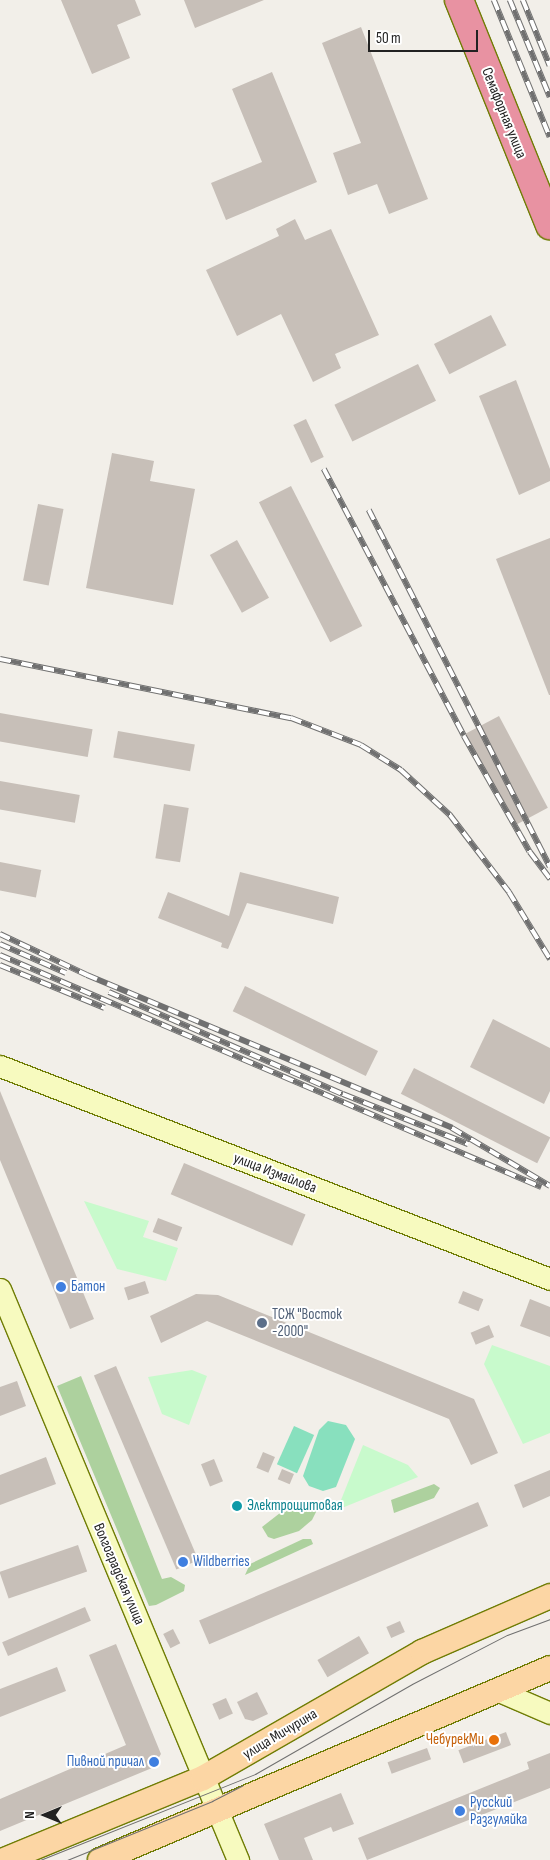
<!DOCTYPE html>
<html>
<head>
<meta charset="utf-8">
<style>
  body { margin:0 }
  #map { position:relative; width:550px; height:1860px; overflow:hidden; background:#f2efe9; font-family:"Sofia Sans Condensed",sans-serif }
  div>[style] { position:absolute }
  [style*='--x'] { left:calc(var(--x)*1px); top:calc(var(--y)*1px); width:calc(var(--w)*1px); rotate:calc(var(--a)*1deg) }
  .forest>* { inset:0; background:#add19e }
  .park>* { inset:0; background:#c8facc }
  .pitch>* { inset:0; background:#88e0be; transform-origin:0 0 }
  .building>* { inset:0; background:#c7bfb8; transform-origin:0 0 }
  .roads { filter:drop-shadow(1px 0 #707d05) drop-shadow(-1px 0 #707d05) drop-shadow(0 1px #707d05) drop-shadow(0 -1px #707d05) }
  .secondary>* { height:21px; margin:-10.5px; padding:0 10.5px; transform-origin:10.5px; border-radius:10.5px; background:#f7fabf }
  .primary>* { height:24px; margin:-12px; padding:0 12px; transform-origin:12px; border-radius:12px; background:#fcd6a4 }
  .highway>* { height:28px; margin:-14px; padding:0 14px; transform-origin:14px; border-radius:14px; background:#e892a2 }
  .tram>* { height:1px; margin:-0.5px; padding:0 0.5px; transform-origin:0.5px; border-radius:0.5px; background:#707070 }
  .rail>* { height:5.5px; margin-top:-2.75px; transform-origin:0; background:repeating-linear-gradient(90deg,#fff 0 11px,#707070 0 22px); box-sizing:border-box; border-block:1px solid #707070 }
  .dots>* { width:14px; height:14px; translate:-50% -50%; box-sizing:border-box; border:2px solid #fff; border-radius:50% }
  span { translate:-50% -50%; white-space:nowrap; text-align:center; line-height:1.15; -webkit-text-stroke:4px #fff; paint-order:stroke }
  .street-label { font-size:15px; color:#222 }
  .shop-label { font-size:15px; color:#366cbe }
  .left { translate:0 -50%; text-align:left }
  .right { translate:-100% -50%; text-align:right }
  .service-label { font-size:15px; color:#4e5e75 }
  .culture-label { font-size:15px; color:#0d838f }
  .food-label { font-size:15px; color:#c56008 }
  .north { position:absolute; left:20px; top:1790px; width:50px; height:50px; -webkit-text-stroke:4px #fff; paint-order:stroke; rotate:270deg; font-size:14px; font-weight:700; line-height:20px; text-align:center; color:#222 }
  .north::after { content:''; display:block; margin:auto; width:18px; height:22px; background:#222; clip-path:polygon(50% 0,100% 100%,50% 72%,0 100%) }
  .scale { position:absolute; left:368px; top:30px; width:110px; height:22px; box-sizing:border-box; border:2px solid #222; border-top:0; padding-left:6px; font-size:15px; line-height:18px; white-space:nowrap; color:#222; -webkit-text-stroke:4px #fff; paint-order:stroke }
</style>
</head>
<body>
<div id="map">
  <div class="forest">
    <i style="clip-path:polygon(81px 1376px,162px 1579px,171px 1577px,185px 1585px,184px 1591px,156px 1605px,149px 1606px,57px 1386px)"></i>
    <i style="clip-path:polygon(434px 1484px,440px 1488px,434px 1498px,394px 1513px,391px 1500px)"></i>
    <i style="clip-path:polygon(305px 1503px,318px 1508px,312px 1520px,299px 1531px,274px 1539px,268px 1537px,262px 1527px,289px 1506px)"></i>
    <i style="clip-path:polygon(303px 1539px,311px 1539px,313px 1544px,245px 1575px,250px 1564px)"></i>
  </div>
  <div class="park">
    <i style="clip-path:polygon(84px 1201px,149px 1221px,143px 1237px,178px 1248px,166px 1281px,117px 1269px)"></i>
    <i style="clip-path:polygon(492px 1345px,550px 1366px,550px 1433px,523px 1444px,484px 1364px)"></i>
    <i style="clip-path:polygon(192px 1370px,207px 1376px,189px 1425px,162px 1414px,148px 1377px)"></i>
    <i style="clip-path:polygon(363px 1445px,408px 1465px,418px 1477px,337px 1510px)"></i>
  </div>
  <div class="pitch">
    <i style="clip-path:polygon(328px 1421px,346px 1425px,355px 1439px,336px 1487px,323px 1491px,309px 1486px,303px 1476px,319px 1430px)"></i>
    <i style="left:294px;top:1426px;width:22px;height:42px;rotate:24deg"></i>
  </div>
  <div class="building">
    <i style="clip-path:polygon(61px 0,135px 0,141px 15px,117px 25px,130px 58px,92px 74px)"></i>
    <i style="clip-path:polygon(184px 0,264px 0,195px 28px)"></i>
    <i style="clip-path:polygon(361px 27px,428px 199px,389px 214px,377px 184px,348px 195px,333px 153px,361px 143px,322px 43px)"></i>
    <i style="clip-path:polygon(272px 72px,317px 182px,226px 220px,211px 183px,262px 162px,232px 89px)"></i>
    <i style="clip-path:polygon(295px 219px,305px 240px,331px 229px,379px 335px,335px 354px,341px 368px,313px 382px,281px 314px,237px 336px,206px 270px,279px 236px,276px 229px)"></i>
    <i style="left:491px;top:315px;width:34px;height:64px;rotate:63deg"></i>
    <i style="left:418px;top:364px;width:41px;height:93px;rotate:64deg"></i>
    <i style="clip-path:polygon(516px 380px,550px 469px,550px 481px,519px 495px,479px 396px)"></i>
    <i style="left:306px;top:419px;width:42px;height:14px;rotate:65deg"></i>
    <i style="clip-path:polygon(112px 453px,154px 461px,150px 481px,195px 489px,173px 605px,86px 588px)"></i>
    <i style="left:291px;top:486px;width:157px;height:36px;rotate:63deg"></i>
    <i style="left:38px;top:504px;width:26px;height:78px;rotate:11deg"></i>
    <i style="clip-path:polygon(550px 538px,550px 695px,549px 695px,496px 559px)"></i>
    <i style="left:237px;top:540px;width:66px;height:31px;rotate:61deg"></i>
    <i style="left:0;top:713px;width:94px;height:28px;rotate:10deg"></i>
    <i style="left:499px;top:716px;width:104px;height:38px;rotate:62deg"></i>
    <i style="left:118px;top:731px;width:78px;height:27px;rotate:10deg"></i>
    <i style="left:0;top:781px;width:81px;height:28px;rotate:10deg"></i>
    <i style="left:164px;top:804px;width:25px;height:55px;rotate:9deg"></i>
    <i style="left:0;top:862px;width:42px;height:28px;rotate:11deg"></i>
    <i style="clip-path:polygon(240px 872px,339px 897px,333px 924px,247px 903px,228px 949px,221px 947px,222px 943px,158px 918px,168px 892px,229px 916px)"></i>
    <i style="left:245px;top:986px;width:148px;height:28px;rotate:26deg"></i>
    <i style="clip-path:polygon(493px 1019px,550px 1048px,550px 1091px,544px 1104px,470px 1067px)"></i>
    <i style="left:414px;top:1068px;width:153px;height:29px;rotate:27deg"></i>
    <i style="clip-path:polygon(0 1091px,94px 1319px,70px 1329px,0 1160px)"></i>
    <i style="left:184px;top:1163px;width:132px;height:34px;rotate:23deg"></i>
    <i style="left:158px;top:1218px;width:26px;height:15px;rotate:21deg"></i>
    <i style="left:145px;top:1281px;width:13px;height:22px;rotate:72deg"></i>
    <i style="left:463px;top:1291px;width:22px;height:13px;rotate:22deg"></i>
    <i style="clip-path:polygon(196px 1294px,218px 1295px,474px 1399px,498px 1453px,471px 1465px,449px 1419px,207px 1321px,161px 1343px,150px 1316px)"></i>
    <i style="clip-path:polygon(530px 1299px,550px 1307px,550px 1337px,520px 1326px)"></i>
    <i style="left:489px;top:1325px;width:13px;height:20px;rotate:67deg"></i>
    <i style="left:116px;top:1366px;width:211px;height:24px;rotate:67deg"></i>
    <i style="clip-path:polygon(17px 1381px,26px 1406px,0 1416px,0 1387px)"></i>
    <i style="left:263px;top:1452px;width:13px;height:17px;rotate:23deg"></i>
    <i style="clip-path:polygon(46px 1457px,56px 1484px,0 1505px,0 1475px)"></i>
    <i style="left:214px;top:1459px;width:24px;height:14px;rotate:68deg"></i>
    <i style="left:282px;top:1469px;width:13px;height:11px;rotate:23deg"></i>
    <i style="clip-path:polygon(550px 1470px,550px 1496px,523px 1508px,514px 1485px)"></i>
    <i style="left:478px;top:1502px;width:26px;height:303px;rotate:67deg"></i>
    <i style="left:78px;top:1545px;width:28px;height:83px;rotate:71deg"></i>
    <i style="left:85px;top:1607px;width:15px;height:90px;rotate:67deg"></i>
    <i style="left:400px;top:1621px;width:12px;height:15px;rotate:66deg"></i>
    <i style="left:173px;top:1629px;width:16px;height:11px;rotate:63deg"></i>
    <i style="left:359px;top:1636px;width:20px;height:48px;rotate:60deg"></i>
    <i style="clip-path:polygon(116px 1644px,161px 1754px,152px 1768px,0 1831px,0 1799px,126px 1745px,89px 1655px)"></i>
    <i style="clip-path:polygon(57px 1667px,66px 1691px,0 1717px,0 1689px)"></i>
    <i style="clip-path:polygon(257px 1692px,268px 1714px,253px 1721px,245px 1719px,237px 1702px)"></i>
    <i style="left:226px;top:1698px;width:17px;height:15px;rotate:66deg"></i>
    <i style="left:506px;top:1732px;width:14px;height:51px;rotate:69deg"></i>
    <i style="left:427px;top:1748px;width:12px;height:42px;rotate:70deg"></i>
    <i style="clip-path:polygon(550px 1753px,550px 1788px,367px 1860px,358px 1838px,529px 1769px,527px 1762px)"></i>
    <i style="clip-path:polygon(341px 1793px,354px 1824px,333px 1832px,331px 1827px,304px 1838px,313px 1860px,279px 1860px,264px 1824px)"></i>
  </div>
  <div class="roads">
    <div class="secondary">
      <i style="--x:0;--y:1066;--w:590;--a:21.17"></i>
      <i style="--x:0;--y:1289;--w:619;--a:67.37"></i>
      <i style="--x:499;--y:1691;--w:56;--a:23.3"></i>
    </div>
    <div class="primary">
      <i style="--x:4;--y:1860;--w:215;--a:-22.4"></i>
      <i style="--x:203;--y:1778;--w:253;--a:-29.9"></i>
      <i style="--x:422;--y:1652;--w:140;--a:-23.6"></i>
      <i style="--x:100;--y:1860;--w:489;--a:-23.1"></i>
    </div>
    <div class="highway">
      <i style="--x:459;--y:0;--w:243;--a:68"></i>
    </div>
  </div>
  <div class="tram">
    <i style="--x:40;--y:1860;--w:232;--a:-21.8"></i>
    <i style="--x:255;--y:1774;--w:181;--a:-29.8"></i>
    <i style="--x:412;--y:1684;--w:107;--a:-27.3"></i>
    <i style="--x:507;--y:1635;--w:46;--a:-20.4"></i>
    <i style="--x:67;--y:1860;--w:157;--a:-22.1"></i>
    <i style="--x:212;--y:1801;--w:34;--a:-27"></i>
  </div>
  <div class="rail">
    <i style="--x:494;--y:0;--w:148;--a:67.8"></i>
    <i style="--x:510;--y:0;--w:105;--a:67.6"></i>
    <i style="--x:523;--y:0;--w:71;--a:67.8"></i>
    <i style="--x:324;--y:469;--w:301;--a:62.3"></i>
    <i style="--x:464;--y:736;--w:133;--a:60.4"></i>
    <i style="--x:530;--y:852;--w:34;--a:53"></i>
    <i style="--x:369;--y:510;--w:400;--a:63.1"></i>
    <i style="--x:0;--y:659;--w:297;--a:11.5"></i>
    <i style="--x:291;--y:718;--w:75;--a:21.1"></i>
    <i style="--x:361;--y:745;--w:47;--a:32"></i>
    <i style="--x:401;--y:770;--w:67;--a:42.6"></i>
    <i style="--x:450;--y:815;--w:97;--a:52.5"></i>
    <i style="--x:509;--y:892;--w:79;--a:58.5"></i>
    <i style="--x:0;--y:934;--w:96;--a:25.2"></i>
    <i style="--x:87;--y:975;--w:396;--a:22.7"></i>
    <i style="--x:452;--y:1128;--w:114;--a:30.6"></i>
    <i style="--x:0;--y:944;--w:72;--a:23.7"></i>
    <i style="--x:0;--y:955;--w:589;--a:23.21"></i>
    <i style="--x:0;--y:965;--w:113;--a:22.3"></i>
    <i style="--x:109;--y:992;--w:255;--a:23.6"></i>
    <i style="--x:343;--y:1094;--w:135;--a:21.8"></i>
  </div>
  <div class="dots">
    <i style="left:61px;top:1287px;background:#3f7fe0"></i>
    <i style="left:262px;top:1323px;background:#5c6f8a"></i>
    <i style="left:237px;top:1506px;background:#0f9aa8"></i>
    <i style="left:183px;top:1562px;background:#3f7fe0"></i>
    <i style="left:494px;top:1740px;background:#e8710a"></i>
    <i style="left:154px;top:1762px;background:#3f7fe0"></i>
    <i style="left:460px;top:1811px;background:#3f7fe0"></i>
  </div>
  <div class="street-label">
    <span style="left:504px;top:113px;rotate:68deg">Семафорная улица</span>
    <span style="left:275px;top:1173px;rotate:21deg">улица Измайлова</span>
    <span style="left:119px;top:1574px;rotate:67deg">Волгоградская улица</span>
    <span style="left:280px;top:1734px;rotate:-31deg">улица Мичурина</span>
  </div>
  <div class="shop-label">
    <span class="left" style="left:71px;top:1287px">Батон</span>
    <span class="left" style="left:193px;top:1562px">Wildberries</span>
    <span class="right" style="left:144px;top:1762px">Пивной причал</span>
    <span class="left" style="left:470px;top:1811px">Русский<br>Разгуляйка</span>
  </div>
  <div class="service-label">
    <span class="left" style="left:272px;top:1323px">ТСЖ "Восток<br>-2000"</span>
  </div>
  <div class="culture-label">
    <span class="left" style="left:247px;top:1506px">Электрощитовая</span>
  </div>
  <div class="food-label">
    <span class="right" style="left:484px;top:1740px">ЧебурекМи</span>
  </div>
  <div class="north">N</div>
  <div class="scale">50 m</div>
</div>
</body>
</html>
